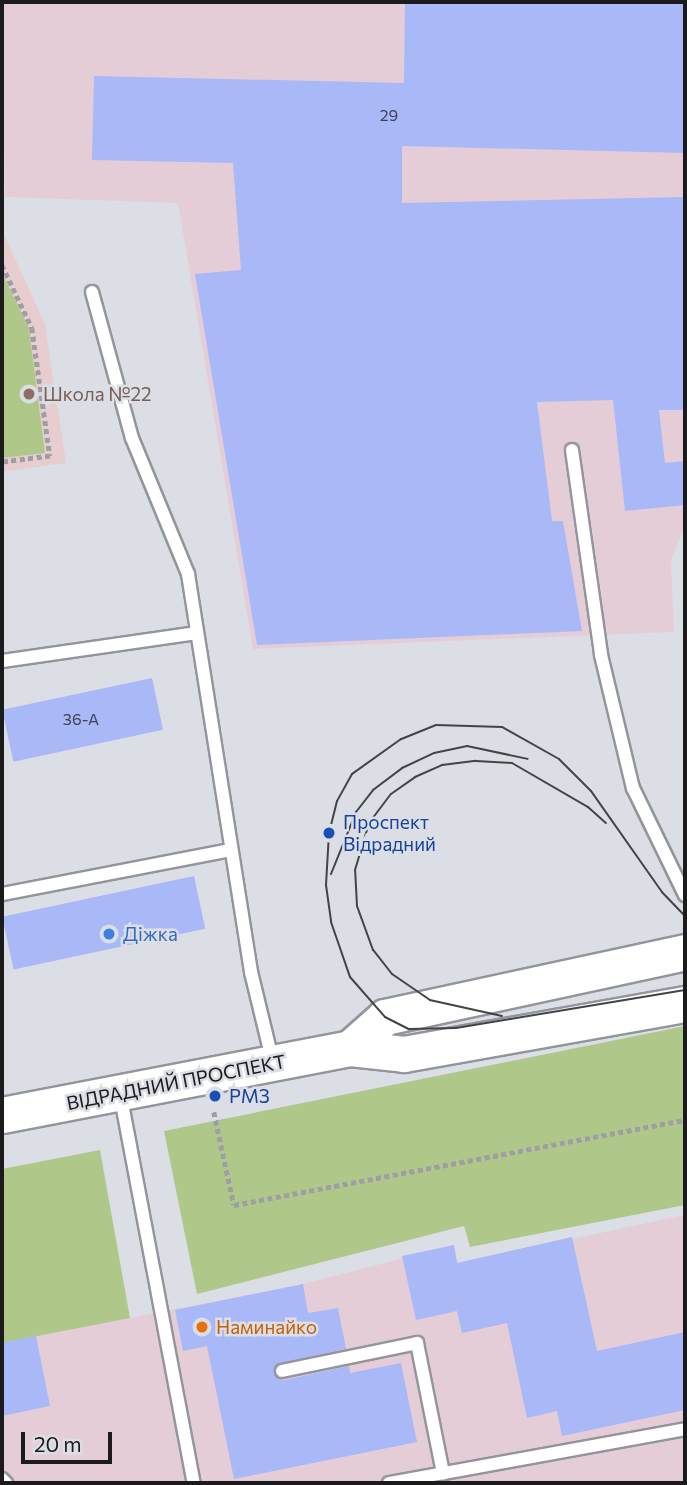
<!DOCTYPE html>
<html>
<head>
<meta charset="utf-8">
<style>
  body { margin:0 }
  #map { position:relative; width:687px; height:1485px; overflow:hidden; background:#dcdee5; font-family:Commissioner,sans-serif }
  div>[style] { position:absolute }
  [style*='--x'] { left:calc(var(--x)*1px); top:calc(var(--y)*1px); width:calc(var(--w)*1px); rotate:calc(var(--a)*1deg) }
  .industrial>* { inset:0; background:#e5cdd7 }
  .education>* { inset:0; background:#e7cdcf }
  .green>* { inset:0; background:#afc88a }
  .building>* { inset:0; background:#a9b8f6; transform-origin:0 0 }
  .path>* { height:4.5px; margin-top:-2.25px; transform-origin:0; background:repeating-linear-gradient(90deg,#9d9fa4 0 5px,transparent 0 8.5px) }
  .roads { filter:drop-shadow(2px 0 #93959c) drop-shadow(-2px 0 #93959c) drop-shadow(0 2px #93959c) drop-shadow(0 -2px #93959c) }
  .service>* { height:12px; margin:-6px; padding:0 6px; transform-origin:6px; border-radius:6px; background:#fff }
  .secondary>* { height:35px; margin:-17.5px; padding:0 17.5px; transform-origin:17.5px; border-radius:17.5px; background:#fff }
  .tram>* { height:2px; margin:-1px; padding:0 1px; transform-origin:1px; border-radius:1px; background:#434447 }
  .dots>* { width:19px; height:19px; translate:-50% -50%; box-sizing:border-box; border:4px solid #dcdee5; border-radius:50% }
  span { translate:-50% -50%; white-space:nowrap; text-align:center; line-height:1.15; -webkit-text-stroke:5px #dcdee5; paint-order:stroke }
  .number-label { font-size:16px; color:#3e4254 }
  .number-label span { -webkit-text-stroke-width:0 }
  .education-label { font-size:19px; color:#785e54 }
  .left { translate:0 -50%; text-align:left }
  .transit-label { font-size:19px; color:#164399 }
  .shop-label { font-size:19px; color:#366cbe }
  .street-label { font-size:19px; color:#1b1b1e }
  .food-label { font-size:19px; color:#c56008 }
  .frame { position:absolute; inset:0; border:4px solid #1b1b1e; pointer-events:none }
  .scale { position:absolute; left:21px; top:1432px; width:91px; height:32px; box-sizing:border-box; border:4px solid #1b1b1e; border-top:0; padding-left:9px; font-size:21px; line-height:24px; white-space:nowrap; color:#1b1b1e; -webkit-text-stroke:5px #dcdee5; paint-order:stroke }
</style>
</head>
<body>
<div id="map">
  <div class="industrial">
    <i style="clip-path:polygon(2px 2px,685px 2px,685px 525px,671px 560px,674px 632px,253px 649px,178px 203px,5px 197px)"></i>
    <i style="clip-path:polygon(685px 1215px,685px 1483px,2px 1483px,2px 1343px,303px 1284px,454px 1245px,458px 1263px)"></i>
  </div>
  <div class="education">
    <i style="clip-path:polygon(2px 230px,45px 324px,66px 463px,2px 472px)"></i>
  </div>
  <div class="green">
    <i style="clip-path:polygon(2px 273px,29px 328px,45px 453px,2px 458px)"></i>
    <i style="clip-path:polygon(685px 1026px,685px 1205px,470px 1247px,464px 1226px,197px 1294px,164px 1131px)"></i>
    <i style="clip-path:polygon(100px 1150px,130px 1318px,2px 1343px,2px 1169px)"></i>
  </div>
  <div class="building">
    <i style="clip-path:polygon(405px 2px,685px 2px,685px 153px,402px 146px,402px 203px,685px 197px,685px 410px,659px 410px,665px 463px,685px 461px,685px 505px,625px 511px,613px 400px,537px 402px,552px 521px,563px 521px,582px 631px,257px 645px,195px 274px,241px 270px,233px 163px,92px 160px,94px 76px,404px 83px)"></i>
    <i style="left:152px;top:678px;width:53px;height:153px;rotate:78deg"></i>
    <i style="left:194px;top:876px;width:54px;height:196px;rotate:78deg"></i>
    <i style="clip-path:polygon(572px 1237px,597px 1351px,685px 1332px,685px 1410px,562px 1436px,557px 1411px,527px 1418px,507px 1323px,462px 1333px,457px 1311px,416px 1320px,402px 1256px,454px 1245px,457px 1263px)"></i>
    <i style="clip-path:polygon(303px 1284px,308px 1313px,338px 1308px,346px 1349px,280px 1363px,274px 1369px,275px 1376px,284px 1380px,349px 1366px,350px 1373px,401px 1363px,417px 1442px,234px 1479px,207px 1346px,183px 1351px,175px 1310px)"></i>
    <i style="clip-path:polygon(36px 1336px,50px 1406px,2px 1416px,2px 1343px)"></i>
  </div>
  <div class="path">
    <i style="--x:2;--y:265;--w:70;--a:64.5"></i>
    <i style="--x:32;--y:328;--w:129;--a:82"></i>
    <i style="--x:50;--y:456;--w:48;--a:172.9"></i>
    <i style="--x:214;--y:1112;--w:95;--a:77.9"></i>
    <i style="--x:234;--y:1205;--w:459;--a:-10.7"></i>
  </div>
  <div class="roads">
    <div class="service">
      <i style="--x:92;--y:292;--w:151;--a:74.7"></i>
      <i style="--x:132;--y:438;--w:147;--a:67.6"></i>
      <i style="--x:188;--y:574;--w:403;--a:81"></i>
      <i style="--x:251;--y:972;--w:89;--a:76.4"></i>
      <i style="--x:572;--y:450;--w:207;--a:81.9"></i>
      <i style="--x:601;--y:655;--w:137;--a:76.5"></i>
      <i style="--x:633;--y:788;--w:119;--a:64.1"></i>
      <i style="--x:2;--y:661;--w:196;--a:-8.2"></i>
      <i style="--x:2;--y:894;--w:232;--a:-10.9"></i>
      <i style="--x:120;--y:1093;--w:397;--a:79.3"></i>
      <i style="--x:282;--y:1371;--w:138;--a:-11.7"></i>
      <i style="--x:417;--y:1343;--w:133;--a:78.7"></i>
      <i style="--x:2;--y:1479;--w:6;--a:45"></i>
      <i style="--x:389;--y:1483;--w:301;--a:-10.3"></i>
    </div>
    <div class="secondary">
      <i style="--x:350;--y:1048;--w:47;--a:-41.5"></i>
      <i style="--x:385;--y:1017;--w:307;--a:-12.2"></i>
      <i style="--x:2;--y:1115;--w:354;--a:-10.9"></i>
      <i style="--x:350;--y:1048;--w:54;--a:6.3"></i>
      <i style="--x:404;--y:1054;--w:285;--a:-10.1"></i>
    </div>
  </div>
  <div class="tram">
    <i style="--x:331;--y:874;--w:67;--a:-68"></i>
    <i style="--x:356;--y:812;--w:28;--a:-52"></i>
    <i style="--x:373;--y:790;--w:36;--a:-37"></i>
    <i style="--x:402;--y:768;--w:35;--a:-25"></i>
    <i style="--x:434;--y:753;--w:34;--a:-12"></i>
    <i style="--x:467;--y:746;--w:62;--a:12"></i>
    <i style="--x:685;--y:916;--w:33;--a:-134"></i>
    <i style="--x:662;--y:892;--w:123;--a:-125.1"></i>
    <i style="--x:591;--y:791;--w:45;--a:-135"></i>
    <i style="--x:559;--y:759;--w:65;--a:-150.7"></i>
    <i style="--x:502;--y:727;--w:66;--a:-178.3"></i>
    <i style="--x:436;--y:725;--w:38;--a:158"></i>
    <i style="--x:401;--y:739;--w:60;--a:144.5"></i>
    <i style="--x:352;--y:774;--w:31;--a:119"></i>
    <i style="--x:337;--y:801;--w:33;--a:104"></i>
    <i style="--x:329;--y:833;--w:52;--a:93.3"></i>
    <i style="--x:326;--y:885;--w:37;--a:82"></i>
    <i style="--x:331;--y:922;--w:58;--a:70.9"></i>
    <i style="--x:350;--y:977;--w:53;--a:48.8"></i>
    <i style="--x:385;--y:1017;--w:27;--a:27"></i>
    <i style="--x:409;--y:1029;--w:47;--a:-1.2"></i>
    <i style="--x:456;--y:1028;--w:232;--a:-9.4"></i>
    <i style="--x:502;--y:1016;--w:74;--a:-167.5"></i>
    <i style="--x:430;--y:1000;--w:46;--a:-145.6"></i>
    <i style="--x:392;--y:974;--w:31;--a:-128"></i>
    <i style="--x:373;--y:950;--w:47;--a:-110"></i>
    <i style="--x:357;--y:906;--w:36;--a:-93"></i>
    <i style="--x:355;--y:870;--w:49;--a:-73.4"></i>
    <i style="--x:369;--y:823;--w:36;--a:-53"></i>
    <i style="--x:391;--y:794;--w:29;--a:-35"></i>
    <i style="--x:415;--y:777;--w:30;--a:-24"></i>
    <i style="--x:442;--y:765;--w:34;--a:-7"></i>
    <i style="--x:476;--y:761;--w:36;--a:3"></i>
    <i style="--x:512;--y:763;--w:88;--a:30.1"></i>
    <i style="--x:588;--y:807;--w:24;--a:42"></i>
  </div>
  <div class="dots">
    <i style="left:29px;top:394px;background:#8d6e63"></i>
    <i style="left:329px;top:833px;background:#1a4fb4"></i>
    <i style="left:109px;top:934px;background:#3f7fe0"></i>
    <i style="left:215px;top:1096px;background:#1a4fb4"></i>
    <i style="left:202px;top:1327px;background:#e8710a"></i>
  </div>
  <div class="number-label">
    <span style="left:389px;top:115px">29</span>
    <span style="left:81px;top:719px">36-А</span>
  </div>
  <div class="education-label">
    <span class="left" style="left:43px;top:394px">Школа №22</span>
  </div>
  <div class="transit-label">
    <span class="left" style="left:343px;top:833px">Проспект<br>Відрадний</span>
    <span class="left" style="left:229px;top:1096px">РМЗ</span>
  </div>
  <div class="shop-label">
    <span class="left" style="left:123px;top:934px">Діжка</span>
  </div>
  <div class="street-label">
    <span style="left:176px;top:1082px;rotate:-11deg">ВІДРАДНИЙ ПРОСПЕКТ</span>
  </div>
  <div class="food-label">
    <span class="left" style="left:216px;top:1327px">Наминайко</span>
  </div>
  <div class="frame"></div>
  <div class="scale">20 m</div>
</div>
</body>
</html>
